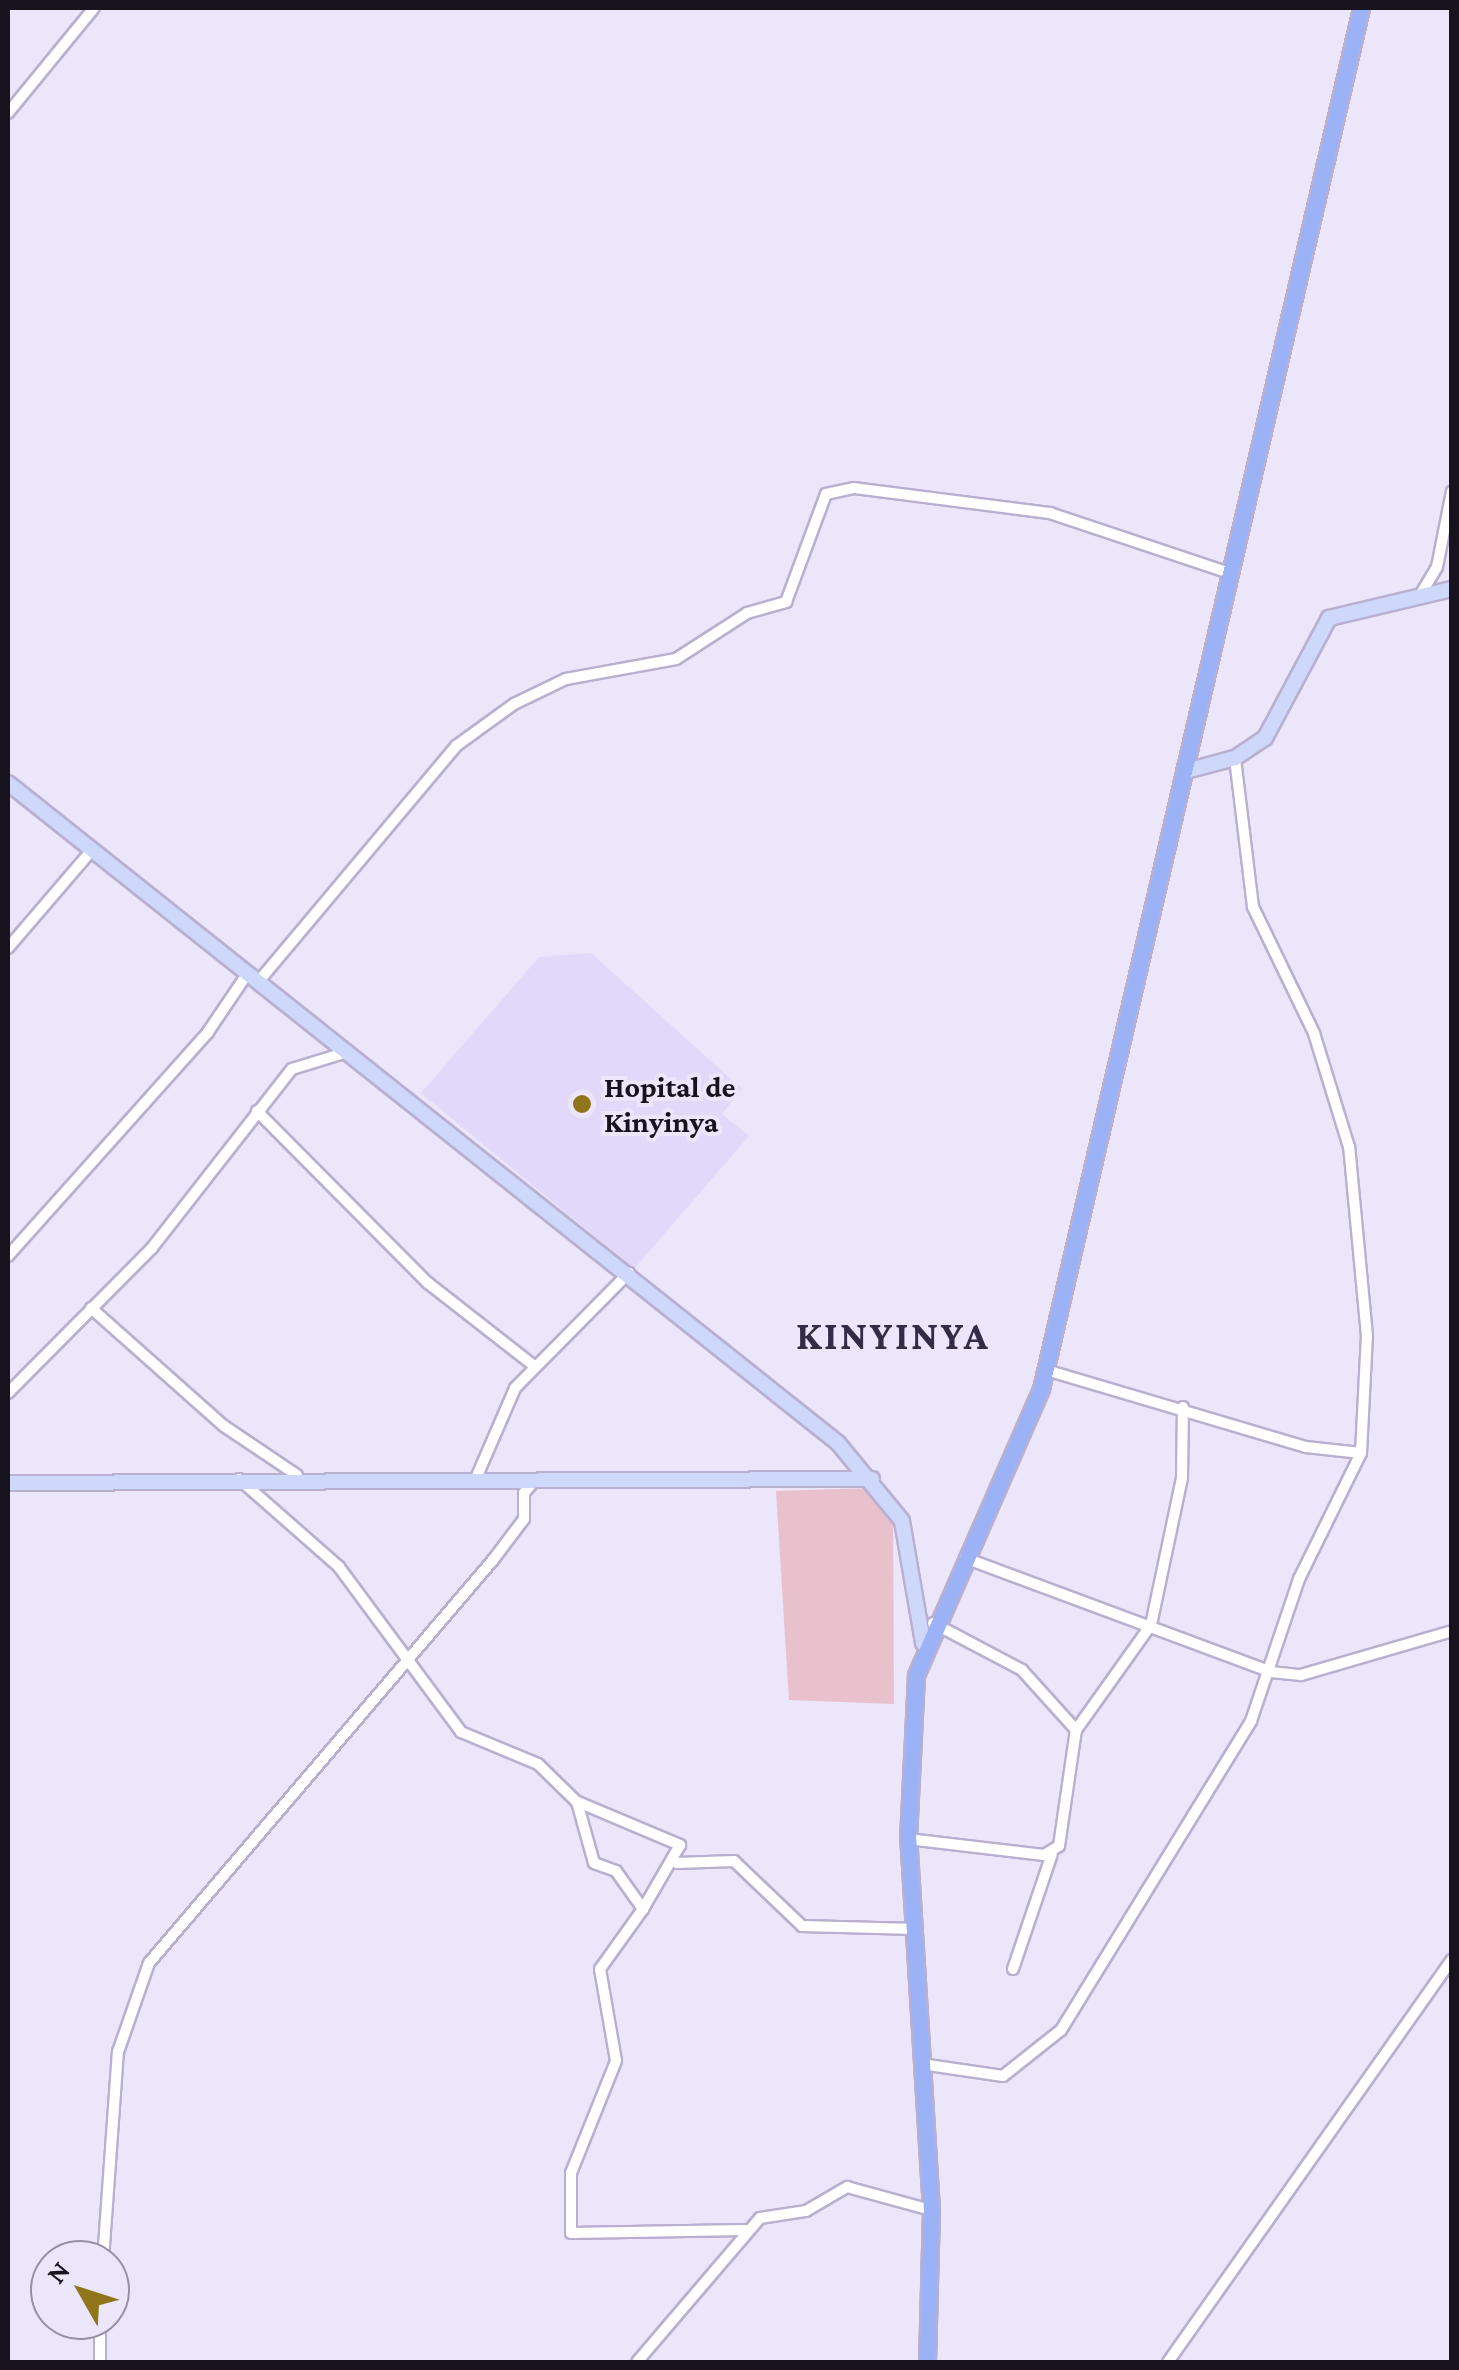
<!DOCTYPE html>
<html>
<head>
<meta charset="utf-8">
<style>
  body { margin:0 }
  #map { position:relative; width:1459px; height:2370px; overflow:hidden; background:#ebe6fa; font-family:"Crimson Pro",serif }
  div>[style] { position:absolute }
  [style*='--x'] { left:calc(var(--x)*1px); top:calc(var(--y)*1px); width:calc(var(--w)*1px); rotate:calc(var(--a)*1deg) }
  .built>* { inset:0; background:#e2d9fa }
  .green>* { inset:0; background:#e9c1cd }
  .roads { filter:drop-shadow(2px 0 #b9b0d0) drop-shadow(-2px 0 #b9b0d0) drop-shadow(0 2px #b9b0d0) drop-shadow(0 -2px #b9b0d0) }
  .street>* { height:10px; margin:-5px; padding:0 5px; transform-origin:5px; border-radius:5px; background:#fff }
  .secondary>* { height:14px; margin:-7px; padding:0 7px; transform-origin:7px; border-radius:7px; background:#cdd8fb }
  .primary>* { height:15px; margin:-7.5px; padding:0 7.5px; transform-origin:7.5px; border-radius:7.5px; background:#9bb2f7 }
  .dots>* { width:28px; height:28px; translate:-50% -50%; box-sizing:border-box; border:5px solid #ebe6fa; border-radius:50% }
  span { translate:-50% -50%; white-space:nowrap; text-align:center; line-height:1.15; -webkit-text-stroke:8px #ebe6fa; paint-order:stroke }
  .poi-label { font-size:30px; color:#16121e; font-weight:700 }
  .left { translate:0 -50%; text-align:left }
  .district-label { font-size:40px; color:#342c46; font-weight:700; letter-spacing:2.5px }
  .frame { position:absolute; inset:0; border:10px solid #16121e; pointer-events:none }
  .north { position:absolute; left:30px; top:2240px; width:100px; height:100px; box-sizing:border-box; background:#ebe6fa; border:2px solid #9691a2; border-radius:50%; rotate:309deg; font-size:28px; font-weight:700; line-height:40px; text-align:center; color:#16121e }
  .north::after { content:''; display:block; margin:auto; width:35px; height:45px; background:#90751a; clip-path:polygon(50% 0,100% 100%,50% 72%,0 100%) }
</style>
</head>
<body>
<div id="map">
  <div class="built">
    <i style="clip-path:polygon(591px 953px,742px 1089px,722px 1114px,749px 1136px,634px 1269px,421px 1093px,539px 957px)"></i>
  </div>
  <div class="green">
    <i style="clip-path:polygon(871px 1488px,893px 1511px,894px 1704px,789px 1700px,776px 1491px)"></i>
  </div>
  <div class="roads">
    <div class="street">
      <i style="--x:8;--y:113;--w:136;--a:-50.7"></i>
      <i style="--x:1422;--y:592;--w:29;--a:-59"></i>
      <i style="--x:1437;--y:567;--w:77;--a:-78.8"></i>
      <i style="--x:8;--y:948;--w:128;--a:-49.4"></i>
      <i style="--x:259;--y:981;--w:307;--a:-50"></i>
      <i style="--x:456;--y:746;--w:72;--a:-35.9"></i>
      <i style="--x:514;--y:704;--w:58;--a:-25.7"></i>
      <i style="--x:566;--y:679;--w:112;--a:-10.3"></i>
      <i style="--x:676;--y:659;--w:85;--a:-32.9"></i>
      <i style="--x:747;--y:613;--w:41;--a:-15.8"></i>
      <i style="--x:786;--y:602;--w:115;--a:-69.7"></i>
      <i style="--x:826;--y:494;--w:29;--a:-12"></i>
      <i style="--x:854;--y:488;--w:198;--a:7.3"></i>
      <i style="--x:1050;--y:513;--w:189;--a:18.5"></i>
      <i style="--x:257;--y:1111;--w:243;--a:45.2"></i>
      <i style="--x:428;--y:1283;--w:133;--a:38"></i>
      <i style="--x:8;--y:1256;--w:300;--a:-48.2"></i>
      <i style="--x:208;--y:1032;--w:71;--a:-55.9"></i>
      <i style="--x:91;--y:1308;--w:178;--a:41.6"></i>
      <i style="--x:224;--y:1426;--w:88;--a:33.9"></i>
      <i style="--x:1046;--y:1370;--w:271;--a:16.5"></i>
      <i style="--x:1306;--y:1447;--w:55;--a:6.2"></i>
      <i style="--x:8;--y:1393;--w:204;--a:-45.2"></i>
      <i style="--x:152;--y:1248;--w:227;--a:-52"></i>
      <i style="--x:292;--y:1069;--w:51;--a:-17"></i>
      <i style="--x:477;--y:1476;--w:96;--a:-66.6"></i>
      <i style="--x:515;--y:1388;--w:162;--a:-45.3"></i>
      <i style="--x:239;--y:1479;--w:133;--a:41.3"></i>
      <i style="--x:339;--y:1567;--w:205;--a:53.5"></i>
      <i style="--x:461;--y:1732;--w:83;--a:22.6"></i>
      <i style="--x:538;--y:1764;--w:54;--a:44.3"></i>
      <i style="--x:577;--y:1802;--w:63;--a:74.4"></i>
      <i style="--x:594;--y:1863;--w:23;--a:20"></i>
      <i style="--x:616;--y:1871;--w:47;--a:54.6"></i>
      <i style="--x:643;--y:1909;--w:74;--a:125.6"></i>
      <i style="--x:600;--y:1969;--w:93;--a:80.1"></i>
      <i style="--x:616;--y:2061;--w:121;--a:111.9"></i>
      <i style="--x:571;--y:2173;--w:60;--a:90"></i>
      <i style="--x:571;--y:2233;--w:174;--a:-1"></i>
      <i style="--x:965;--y:1558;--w:327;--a:20.4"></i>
      <i style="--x:1271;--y:1672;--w:30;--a:6"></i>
      <i style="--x:1301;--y:1675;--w:157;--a:-16.2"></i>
      <i style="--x:933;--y:1623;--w:101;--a:27.8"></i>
      <i style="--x:1022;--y:1670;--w:81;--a:48"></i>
      <i style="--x:578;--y:1802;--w:111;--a:22.9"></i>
      <i style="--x:680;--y:1845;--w:74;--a:120"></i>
      <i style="--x:908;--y:1839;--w:137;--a:6.7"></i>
      <i style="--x:1044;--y:1855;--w:17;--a:-31"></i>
      <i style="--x:1059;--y:1846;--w:117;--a:-81.7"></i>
      <i style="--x:1076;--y:1730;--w:129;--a:-54.5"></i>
      <i style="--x:1151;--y:1625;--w:150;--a:-78.1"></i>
      <i style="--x:1182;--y:1478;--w:71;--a:-89.2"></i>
      <i style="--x:677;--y:1863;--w:57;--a:-2"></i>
      <i style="--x:734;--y:1861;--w:94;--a:43.7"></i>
      <i style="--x:802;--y:1926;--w:114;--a:1.5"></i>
      <i style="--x:1013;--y:1969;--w:121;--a:-71.3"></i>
      <i style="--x:921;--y:2064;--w:83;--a:8.3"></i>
      <i style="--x:1003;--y:2076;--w:74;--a:-38.4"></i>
      <i style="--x:1061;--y:2030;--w:363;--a:-58.4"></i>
      <i style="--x:1251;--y:1721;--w:150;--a:-71.3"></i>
      <i style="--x:1299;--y:1579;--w:140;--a:-63.8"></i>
      <i style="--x:1361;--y:1453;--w:117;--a:-87.1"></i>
      <i style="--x:1367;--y:1336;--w:190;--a:-95.4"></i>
      <i style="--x:1349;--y:1147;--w:119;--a:-107.1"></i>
      <i style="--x:1314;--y:1033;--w:140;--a:-115.8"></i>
      <i style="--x:1253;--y:907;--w:150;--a:-96.9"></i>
      <i style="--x:103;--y:2260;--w:209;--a:-85.9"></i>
      <i style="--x:118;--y:2052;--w:94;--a:-70.8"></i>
      <i style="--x:149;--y:1963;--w:530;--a:-49.52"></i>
      <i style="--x:493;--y:1560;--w:51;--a:-52.9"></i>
      <i style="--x:524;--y:1519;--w:26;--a:-90"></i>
      <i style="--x:524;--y:1493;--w:17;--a:-50"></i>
      <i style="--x:100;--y:2320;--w:42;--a:90"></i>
      <i style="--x:637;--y:2362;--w:189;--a:-49.5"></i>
      <i style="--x:760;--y:2218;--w:47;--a:-8.7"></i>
      <i style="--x:806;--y:2211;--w:48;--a:-30.3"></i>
      <i style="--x:847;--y:2187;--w:87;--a:15.3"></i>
      <i style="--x:1168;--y:2362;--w:492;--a:-54.8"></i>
    </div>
    <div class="secondary">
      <i style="--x:1186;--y:771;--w:51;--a:-14.9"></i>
      <i style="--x:1235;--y:758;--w:36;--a:-34"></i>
      <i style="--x:1265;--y:738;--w:136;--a:-61.9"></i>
      <i style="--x:1329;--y:618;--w:126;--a:-13.3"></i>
      <i style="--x:8;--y:783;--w:1060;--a:38.49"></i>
      <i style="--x:838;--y:1443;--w:101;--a:50.6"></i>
      <i style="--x:902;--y:1521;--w:124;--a:80.2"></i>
      <i style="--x:8;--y:1483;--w:864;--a:-0.27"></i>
    </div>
    <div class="primary">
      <i style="--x:927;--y:2362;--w:152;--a:-88.5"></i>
      <i style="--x:931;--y:2210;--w:372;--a:-93.5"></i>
      <i style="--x:908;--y:1839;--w:164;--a:-87.2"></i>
      <i style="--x:916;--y:1675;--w:312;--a:-66.4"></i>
      <i style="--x:1041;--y:1389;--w:1418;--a:-76.95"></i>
    </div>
  </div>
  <div class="dots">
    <i style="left:582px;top:1104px;background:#90751a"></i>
  </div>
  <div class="poi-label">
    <span class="left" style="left:604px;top:1104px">Hopital de<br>Kinyinya</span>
  </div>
  <div class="district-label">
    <span style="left:893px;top:1336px">KINYINYA</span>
  </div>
  <div class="frame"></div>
  <div class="north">N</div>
</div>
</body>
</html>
